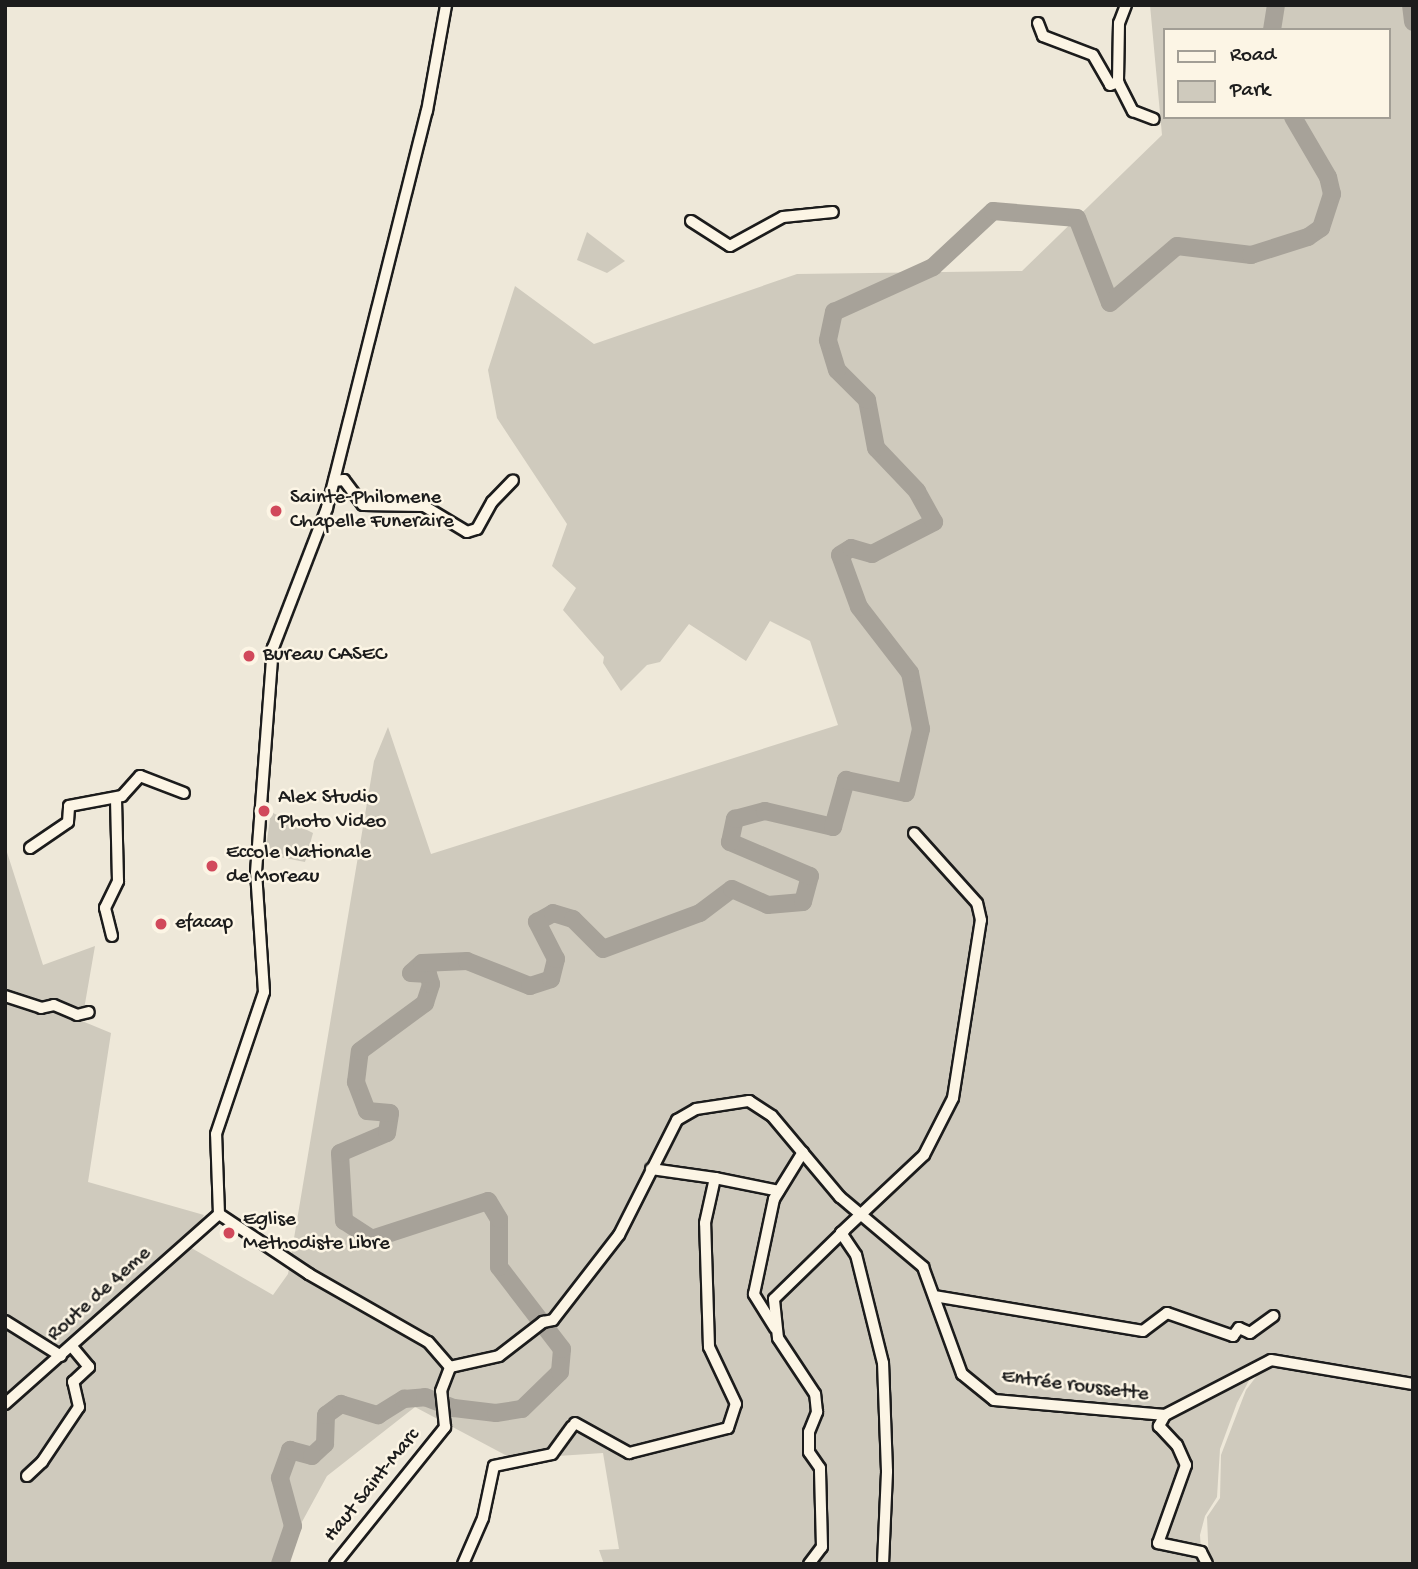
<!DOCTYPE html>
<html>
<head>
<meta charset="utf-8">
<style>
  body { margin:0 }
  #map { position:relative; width:1418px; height:1569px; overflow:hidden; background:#eee8d9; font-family:"Gochi Hand",sans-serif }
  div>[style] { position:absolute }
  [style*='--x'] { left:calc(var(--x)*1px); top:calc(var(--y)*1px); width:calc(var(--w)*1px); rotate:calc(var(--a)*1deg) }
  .green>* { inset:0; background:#cfcabd }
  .river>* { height:18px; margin:-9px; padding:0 9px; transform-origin:9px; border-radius:9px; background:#a7a299 }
  .roads { filter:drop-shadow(2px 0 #1c1c1c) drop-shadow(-2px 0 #1c1c1c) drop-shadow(0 2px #1c1c1c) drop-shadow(0 -2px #1c1c1c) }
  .minor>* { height:10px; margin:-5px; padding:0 5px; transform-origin:5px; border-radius:5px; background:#fcf5e5 }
  .dots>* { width:19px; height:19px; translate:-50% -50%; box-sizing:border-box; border:4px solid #fcf5e5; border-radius:50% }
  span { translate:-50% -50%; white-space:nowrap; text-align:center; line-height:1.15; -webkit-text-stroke:5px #fcf5e5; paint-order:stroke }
  .poi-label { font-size:21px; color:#1c1c1c }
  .left { translate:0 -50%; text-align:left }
  .street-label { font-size:21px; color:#1c1c1c }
  .frame { position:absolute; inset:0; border:7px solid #1c1c1c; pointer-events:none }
  .legend { position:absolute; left:1163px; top:28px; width:228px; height:91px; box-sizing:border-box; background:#fcf5e5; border:2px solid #a29e95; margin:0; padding:9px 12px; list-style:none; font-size:21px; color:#1c1c1c }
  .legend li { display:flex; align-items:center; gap:14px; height:35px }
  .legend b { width:35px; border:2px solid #a29e95 }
</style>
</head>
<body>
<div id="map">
  <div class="green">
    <i style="clip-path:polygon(evenodd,1150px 5px,1413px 5px,1413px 1564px,1209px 1564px,1207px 1517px,1220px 1498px,1221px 1455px,1246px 1390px,1262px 1369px,1253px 1373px,1237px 1403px,1220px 1449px,1217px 1497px,1205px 1516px,1200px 1535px,1202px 1564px,604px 1564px,599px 1550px,619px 1549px,603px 1453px,513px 1459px,415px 1407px,327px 1476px,279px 1564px,5px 1564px,5px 846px,43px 965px,95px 946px,82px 1021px,111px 1033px,88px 1182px,204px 1215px,188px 1246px,273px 1295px,288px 1274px,374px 761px,388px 727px,431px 854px,838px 725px,810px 641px,770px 621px,746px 661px,689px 624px,660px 662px,647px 665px,621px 691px,603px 663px,604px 657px,563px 610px,576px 588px,552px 566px,567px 524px,497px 418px,488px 370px,515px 286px,594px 344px,797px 274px,1022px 271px,1162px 135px,1150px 5px,1164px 30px,1388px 30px,1388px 117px,1164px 117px,1164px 30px)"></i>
    <i style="clip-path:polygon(587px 232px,625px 261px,607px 273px,577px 260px)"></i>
    <i style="clip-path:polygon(271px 812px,313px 833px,305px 862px,265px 854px)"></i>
  </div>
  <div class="river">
    <i style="--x:1411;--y:5;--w:17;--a:83"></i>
    <i style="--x:1272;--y:30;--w:25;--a:-81"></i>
    <i style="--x:280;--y:1564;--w:40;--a:-71.1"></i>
    <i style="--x:293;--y:1526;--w:50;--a:-105.2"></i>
    <i style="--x:280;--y:1478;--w:30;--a:-70"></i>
    <i style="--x:290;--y:1450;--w:23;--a:15"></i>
    <i style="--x:312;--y:1456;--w:18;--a:-43"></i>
    <i style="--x:325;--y:1444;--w:29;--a:-88"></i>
    <i style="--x:326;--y:1415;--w:19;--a:-36"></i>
    <i style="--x:341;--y:1404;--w:39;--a:17"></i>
    <i style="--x:378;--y:1415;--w:31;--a:-32"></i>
    <i style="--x:404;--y:1399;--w:21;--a:-5"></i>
    <i style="--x:425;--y:1397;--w:31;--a:21"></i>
    <i style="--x:454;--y:1408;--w:42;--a:6.8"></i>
    <i style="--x:496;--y:1413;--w:26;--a:-9"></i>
    <i style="--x:522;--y:1409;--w:53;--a:-44.2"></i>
    <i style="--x:560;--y:1372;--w:23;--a:-85"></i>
    <i style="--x:562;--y:1349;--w:103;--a:-127.5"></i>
    <i style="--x:499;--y:1267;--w:48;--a:-90"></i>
    <i style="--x:499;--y:1219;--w:21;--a:-121"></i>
    <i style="--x:488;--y:1201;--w:122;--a:161.9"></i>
    <i style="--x:372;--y:1239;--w:33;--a:-147"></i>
    <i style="--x:344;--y:1221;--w:68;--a:-93.4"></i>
    <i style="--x:340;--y:1153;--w:51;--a:-23.1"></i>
    <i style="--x:387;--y:1133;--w:20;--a:-81"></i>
    <i style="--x:390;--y:1113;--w:23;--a:-175"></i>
    <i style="--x:367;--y:1111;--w:31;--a:-111"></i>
    <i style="--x:356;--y:1082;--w:31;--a:-83"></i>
    <i style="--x:360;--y:1051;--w:81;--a:-36.4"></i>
    <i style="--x:425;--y:1003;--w:20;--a:-72"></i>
    <i style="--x:431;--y:984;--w:10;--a:-107"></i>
    <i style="--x:428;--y:974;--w:17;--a:-177"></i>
    <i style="--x:411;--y:973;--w:15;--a:-42"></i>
    <i style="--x:422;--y:963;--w:45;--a:-2.5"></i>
    <i style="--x:467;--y:961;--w:68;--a:21.6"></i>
    <i style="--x:530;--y:986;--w:22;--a:-18"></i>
    <i style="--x:551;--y:979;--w:21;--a:-76"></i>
    <i style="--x:556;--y:959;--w:42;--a:-117.2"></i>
    <i style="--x:537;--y:922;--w:18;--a:-29"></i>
    <i style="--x:553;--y:913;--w:21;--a:17"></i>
    <i style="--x:573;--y:919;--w:42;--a:45"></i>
    <i style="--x:603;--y:949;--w:103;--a:-20.4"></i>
    <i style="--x:700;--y:913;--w:40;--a:-37"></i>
    <i style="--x:732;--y:889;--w:39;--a:24"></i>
    <i style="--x:768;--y:905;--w:35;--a:-5"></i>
    <i style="--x:803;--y:902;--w:27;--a:-75"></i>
    <i style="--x:810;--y:876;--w:87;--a:-157"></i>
    <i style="--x:730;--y:842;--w:24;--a:-78"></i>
    <i style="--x:735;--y:819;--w:31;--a:-15"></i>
    <i style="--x:765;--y:811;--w:70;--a:13.2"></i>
    <i style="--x:833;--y:827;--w:49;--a:-74.5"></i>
    <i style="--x:846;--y:780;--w:61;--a:12.2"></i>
    <i style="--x:906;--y:793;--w:66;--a:-76.8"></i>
    <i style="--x:921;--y:729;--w:57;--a:-101.1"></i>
    <i style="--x:910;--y:673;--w:83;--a:-127.7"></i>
    <i style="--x:859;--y:607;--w:55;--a:-110.1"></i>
    <i style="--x:840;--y:555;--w:13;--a:-32"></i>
    <i style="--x:851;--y:548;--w:22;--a:16"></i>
    <i style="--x:872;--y:554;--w:70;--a:-27.3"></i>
    <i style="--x:934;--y:522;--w:35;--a:-119"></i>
    <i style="--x:917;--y:491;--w:59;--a:-133.6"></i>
    <i style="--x:876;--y:448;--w:49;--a:-100.6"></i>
    <i style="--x:867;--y:400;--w:42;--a:-135"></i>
    <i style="--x:837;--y:370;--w:31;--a:-107"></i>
    <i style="--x:828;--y:340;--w:29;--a:-78"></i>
    <i style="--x:834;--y:312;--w:109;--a:-24.4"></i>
    <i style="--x:933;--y:267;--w:82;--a:-43"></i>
    <i style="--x:993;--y:211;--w:84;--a:4.8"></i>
    <i style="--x:1077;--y:218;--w:91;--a:68.8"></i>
    <i style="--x:1110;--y:303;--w:88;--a:-40.4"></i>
    <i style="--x:1177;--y:246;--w:75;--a:6.9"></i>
    <i style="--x:1251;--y:255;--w:60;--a:-17.5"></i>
    <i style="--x:1308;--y:237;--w:16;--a:-35"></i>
    <i style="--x:1321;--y:228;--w:36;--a:-72"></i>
    <i style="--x:1332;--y:194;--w:17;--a:-103"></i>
    <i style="--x:1328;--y:177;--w:69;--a:-120.3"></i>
  </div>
  <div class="roads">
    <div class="minor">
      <i style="--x:1126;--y:5;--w:19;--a:111"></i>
      <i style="--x:1119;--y:23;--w:59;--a:91"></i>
      <i style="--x:1118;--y:82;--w:33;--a:63"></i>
      <i style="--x:1133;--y:111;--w:22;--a:21"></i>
      <i style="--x:1038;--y:23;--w:14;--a:69"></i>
      <i style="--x:1043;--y:36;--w:53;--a:20.8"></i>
      <i style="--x:1093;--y:55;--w:34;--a:60"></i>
      <i style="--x:1110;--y:85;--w:9;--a:-21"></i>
      <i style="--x:691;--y:221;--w:46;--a:32.7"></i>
      <i style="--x:730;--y:246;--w:60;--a:-28.7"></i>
      <i style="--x:783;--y:217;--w:50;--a:-5.7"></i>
      <i style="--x:334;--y:481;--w:10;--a:-6"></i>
      <i style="--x:344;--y:480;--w:31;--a:53"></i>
      <i style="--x:363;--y:505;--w:61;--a:0.9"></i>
      <i style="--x:424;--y:506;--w:50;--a:31.2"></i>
      <i style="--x:467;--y:532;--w:10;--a:-17"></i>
      <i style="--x:477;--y:529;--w:31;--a:-61"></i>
      <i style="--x:492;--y:502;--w:30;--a:-46"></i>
      <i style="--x:30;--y:848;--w:46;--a:-34.4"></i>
      <i style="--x:68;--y:822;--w:16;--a:-86"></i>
      <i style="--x:69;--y:806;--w:54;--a:-10.7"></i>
      <i style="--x:122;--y:796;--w:27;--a:-48"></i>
      <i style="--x:140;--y:776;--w:47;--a:21.1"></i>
      <i style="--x:112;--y:936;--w:29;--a:-104"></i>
      <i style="--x:105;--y:908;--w:30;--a:-64"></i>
      <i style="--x:118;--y:881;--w:83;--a:-91.4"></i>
      <i style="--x:5;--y:996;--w:38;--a:18"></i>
      <i style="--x:41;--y:1008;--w:13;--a:-13"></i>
      <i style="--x:54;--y:1005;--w:25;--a:23"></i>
      <i style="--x:77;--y:1015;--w:12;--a:-14"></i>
      <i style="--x:651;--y:1169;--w:65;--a:8"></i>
      <i style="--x:934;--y:1296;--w:212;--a:9.5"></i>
      <i style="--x:1143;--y:1331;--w:30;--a:-37"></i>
      <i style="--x:1167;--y:1313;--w:70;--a:19.2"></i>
      <i style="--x:1233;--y:1336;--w:10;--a:-53"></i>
      <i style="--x:1239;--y:1328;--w:12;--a:24"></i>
      <i style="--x:1250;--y:1333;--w:29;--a:-36"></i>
      <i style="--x:5;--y:1321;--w:66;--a:32"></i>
      <i style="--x:775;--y:1328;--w:40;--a:-122"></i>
      <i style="--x:754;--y:1294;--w:97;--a:-78.1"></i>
      <i style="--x:774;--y:1199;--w:55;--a:-58.3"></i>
      <i style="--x:450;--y:1367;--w:50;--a:-12.7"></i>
      <i style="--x:499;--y:1356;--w:56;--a:-37.7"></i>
      <i style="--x:543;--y:1322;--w:10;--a:-11"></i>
      <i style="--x:553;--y:1320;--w:108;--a:-52.2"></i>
      <i style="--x:619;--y:1235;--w:129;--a:-63.2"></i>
      <i style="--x:677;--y:1120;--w:22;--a:-30"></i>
      <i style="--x:696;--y:1109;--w:54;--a:-8.6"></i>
      <i style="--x:749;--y:1101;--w:27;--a:33"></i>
      <i style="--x:772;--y:1116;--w:106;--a:50"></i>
      <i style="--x:840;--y:1197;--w:109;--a:40.1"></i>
      <i style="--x:923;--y:1267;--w:114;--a:70"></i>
      <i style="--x:962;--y:1374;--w:41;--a:39.1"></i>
      <i style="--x:994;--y:1400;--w:172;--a:5"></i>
      <i style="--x:1165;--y:1415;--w:119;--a:-27.4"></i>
      <i style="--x:1271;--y:1360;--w:144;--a:9.6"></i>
      <i style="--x:5;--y:1404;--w:286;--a:-41.6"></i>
      <i style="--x:1165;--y:1415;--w:13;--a:119"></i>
      <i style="--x:1159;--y:1426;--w:26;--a:47"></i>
      <i style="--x:1177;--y:1445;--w:22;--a:66"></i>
      <i style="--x:1186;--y:1465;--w:83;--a:109.7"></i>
      <i style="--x:1158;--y:1543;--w:44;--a:11.8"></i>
      <i style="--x:1201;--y:1552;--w:13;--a:63"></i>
      <i style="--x:575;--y:1423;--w:62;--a:29.1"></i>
      <i style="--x:629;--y:1453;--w:102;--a:-14.2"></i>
      <i style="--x:728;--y:1428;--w:25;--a:-72"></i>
      <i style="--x:736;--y:1404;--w:63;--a:-115.3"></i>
      <i style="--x:709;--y:1347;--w:124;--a:-91.8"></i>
      <i style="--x:705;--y:1223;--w:46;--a:-77.5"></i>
      <i style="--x:715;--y:1178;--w:65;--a:11.5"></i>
      <i style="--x:27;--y:1476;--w:21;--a:-43"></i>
      <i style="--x:42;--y:1462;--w:66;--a:-56.1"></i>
      <i style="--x:79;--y:1407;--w:26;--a:-103"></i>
      <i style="--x:73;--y:1382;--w:22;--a:-43"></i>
      <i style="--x:89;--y:1367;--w:26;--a:-130"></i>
      <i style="--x:335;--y:1564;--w:176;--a:-51.2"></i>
      <i style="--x:445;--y:1427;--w:36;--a:-96"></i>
      <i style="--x:441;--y:1391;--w:26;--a:-69"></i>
      <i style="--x:450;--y:1367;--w:33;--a:-131"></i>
      <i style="--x:428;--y:1342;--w:137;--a:-150.3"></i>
      <i style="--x:309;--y:1274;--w:108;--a:-146.3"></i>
      <i style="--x:219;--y:1214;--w:80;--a:-92.1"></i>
      <i style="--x:216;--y:1134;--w:150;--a:-71.3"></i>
      <i style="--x:264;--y:992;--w:120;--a:-93.8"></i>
      <i style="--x:256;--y:872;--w:225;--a:-85.7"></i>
      <i style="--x:273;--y:648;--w:150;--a:-68.9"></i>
      <i style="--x:327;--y:508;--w:409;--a:-75.9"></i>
      <i style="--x:427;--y:111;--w:108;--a:-79.8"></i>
      <i style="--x:463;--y:1564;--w:50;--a:-66.5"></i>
      <i style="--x:483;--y:1518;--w:53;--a:-78.1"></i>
      <i style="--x:494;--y:1466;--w:59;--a:-11.7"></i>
      <i style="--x:552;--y:1454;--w:34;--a:-54"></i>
      <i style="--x:809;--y:1564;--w:21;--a:-53"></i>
      <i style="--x:822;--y:1547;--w:79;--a:-91.5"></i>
      <i style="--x:820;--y:1468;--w:19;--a:-125"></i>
      <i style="--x:809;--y:1452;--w:20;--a:-90"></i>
      <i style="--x:809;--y:1432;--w:22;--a:-68"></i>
      <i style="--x:817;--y:1412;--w:18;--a:-96"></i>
      <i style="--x:815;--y:1394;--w:67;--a:-123.5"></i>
      <i style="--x:778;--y:1338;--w:39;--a:-96"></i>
      <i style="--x:774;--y:1299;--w:98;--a:-44.2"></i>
      <i style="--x:883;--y:1564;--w:93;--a:-87.5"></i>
      <i style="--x:887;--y:1471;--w:108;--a:-92.1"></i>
      <i style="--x:883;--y:1363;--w:111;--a:-104"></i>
      <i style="--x:856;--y:1255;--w:27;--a:-124"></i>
      <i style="--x:841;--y:1233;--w:114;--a:-43.2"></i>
      <i style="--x:924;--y:1155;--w:64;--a:-63"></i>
      <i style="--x:953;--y:1098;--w:180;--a:-81.1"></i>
      <i style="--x:981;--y:920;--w:17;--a:-103"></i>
      <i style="--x:977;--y:903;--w:94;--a:-132"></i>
    </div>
  </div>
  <div class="dots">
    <i style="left:276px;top:511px;background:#d1495b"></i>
    <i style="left:249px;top:656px;background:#d1495b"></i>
    <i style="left:264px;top:811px;background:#d1495b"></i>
    <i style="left:212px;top:866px;background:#d1495b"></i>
    <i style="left:161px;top:924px;background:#d1495b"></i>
    <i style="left:229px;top:1233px;background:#d1495b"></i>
  </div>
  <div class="poi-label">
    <span class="left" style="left:290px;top:511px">Sainte-Philomene<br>Chapelle Funeraire</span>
    <span class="left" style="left:263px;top:656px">Bureau CASEC</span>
    <span class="left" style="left:278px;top:811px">Alex Studio<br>Photo Video</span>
    <span class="left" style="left:226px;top:866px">Eccole Nationale<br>de Moreau</span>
    <span class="left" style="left:175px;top:924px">efacap</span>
    <span class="left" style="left:243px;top:1233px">Eglise<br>Methodiste Libre</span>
  </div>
  <div class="street-label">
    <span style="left:100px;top:1295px;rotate:-42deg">Route de 4eme</span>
    <span style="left:1075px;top:1387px;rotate:7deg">Entrée roussette</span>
    <span style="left:373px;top:1486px;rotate:-51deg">Haut Saint-Marc</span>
  </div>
  <div class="frame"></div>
  <ul class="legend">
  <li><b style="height:9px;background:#fcf5e5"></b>Road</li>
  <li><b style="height:19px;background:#cfcabd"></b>Park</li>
  </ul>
</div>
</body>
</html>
